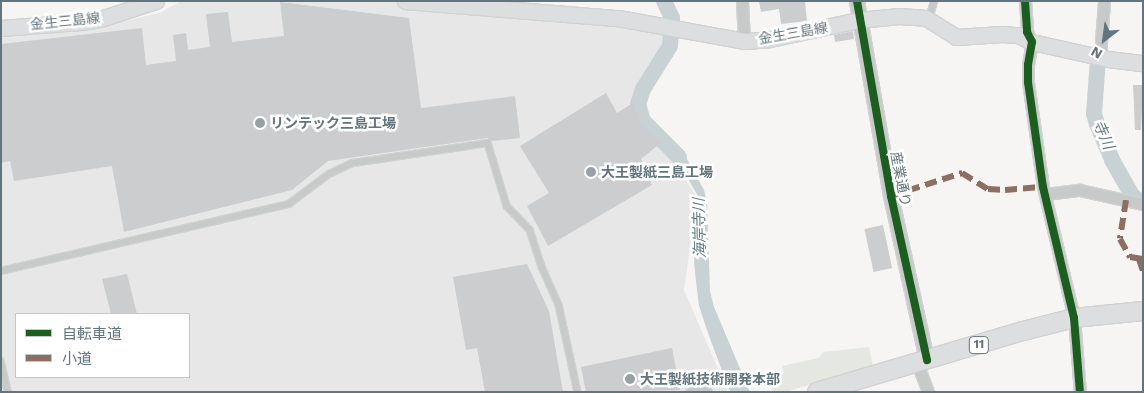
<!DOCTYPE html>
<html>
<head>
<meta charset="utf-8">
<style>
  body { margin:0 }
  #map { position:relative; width:1144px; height:393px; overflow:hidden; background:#f6f5f4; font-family:"Work Sans","Noto Sans JP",sans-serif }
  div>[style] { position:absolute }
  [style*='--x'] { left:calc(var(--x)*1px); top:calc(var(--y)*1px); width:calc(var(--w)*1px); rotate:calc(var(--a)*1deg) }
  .built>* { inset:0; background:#e6e7e6 }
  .green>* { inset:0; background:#e5e7e2 }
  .water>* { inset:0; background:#c8d2d4 }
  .river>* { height:16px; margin:-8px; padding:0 8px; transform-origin:8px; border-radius:8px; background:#c8d2d4 }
  .building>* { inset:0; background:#cccdce; transform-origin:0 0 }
  .roads { filter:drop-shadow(1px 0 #d1d2d2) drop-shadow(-1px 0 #d1d2d2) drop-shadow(0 1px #d1d2d2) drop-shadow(0 -1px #d1d2d2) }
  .service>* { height:5.5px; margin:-2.75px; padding:0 2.75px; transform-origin:2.75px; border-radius:2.75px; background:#c8caca }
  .minor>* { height:11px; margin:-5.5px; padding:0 5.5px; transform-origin:5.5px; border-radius:5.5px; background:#c8caca }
  .tertiary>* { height:14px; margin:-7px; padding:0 7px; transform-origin:7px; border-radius:7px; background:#c8caca }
  .secondary>* { height:15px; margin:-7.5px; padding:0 7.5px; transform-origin:7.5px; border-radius:7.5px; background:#dddedf }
  .trunk>* { height:18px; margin:-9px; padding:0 9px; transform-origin:9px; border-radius:9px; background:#dddedf }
  .quiet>* { height:6px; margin-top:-3px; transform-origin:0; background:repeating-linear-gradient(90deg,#8d6e63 0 12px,transparent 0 18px) }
  .cycleway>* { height:8px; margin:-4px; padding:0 4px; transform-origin:4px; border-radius:4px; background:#1b5e20 }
  .dots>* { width:14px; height:14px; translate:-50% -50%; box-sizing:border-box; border:2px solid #fff; border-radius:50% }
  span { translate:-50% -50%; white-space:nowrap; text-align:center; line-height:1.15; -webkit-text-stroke:5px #fff; paint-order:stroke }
  .shield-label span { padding:1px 4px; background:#fff; border:1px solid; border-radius:4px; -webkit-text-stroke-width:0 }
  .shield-label { font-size:12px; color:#62757e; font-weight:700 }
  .street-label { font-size:14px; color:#62757e }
  .poi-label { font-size:14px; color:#62757e; font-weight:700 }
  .left { translate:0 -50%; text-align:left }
  .water-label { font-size:15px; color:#627b80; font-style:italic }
  .frame { position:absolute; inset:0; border:2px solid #62757e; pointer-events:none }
  .legend { position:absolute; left:15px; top:313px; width:175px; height:65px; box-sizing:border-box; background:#fff; border:1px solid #c0c8cb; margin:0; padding:6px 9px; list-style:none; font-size:15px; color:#62757e }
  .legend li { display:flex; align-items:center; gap:10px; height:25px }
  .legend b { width:25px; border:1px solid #c0c8cb }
  .north { position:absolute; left:1079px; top:15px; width:50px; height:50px; -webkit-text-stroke:4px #fff; paint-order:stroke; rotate:210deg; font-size:14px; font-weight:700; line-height:20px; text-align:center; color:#62757e }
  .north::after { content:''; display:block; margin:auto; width:18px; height:22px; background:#62757e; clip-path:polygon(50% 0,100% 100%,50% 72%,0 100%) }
</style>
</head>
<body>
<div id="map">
  <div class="built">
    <i style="clip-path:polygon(evenodd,181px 1px,425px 1px,426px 8px,668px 32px,632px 100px,697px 197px,684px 290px,728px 392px,1px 392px,1px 35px,87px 29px,160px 13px,181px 1px,16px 314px,189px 314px,189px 377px,16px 377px,16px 314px)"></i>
  </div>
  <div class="green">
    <i style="clip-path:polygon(869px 347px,873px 366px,785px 392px,773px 392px,770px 382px,784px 373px,782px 366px,818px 358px,824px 352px)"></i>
  </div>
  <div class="water">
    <i style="clip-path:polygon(666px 139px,687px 159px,704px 190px,707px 202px,710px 291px,714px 307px,750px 392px,730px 392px,709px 336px,699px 306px,696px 282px,694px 261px,698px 196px,678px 162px,660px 145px)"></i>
  </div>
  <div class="river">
    <i style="--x:664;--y:1;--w:19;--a:65"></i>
    <i style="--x:672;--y:18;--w:28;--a:94"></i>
    <i style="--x:670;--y:46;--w:51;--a:122.1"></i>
    <i style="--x:643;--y:89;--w:16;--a:108"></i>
    <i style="--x:638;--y:104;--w:18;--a:74"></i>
    <i style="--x:643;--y:121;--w:51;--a:45"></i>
    <i style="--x:1098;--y:59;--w:55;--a:94.2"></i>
    <i style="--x:1094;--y:114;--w:10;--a:73"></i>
    <i style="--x:1097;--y:124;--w:39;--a:67"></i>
    <i style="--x:1112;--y:160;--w:40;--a:60.3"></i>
    <i style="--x:1132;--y:195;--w:7;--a:45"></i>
    <i style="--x:1137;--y:200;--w:6;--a:9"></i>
  </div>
  <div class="building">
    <i style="clip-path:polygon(759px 1px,805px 1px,807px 21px,781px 24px,779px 9px,761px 12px)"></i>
    <i style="clip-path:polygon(280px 2px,409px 18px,421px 108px,515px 96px,520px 138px,492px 141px,487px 138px,328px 161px,292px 190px,124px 232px,112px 166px,14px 181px,10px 161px,1px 163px,1px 44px,142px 28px,146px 65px,176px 61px,173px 35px,186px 33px,188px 50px,210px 47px,206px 14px,228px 12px,232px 42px,284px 36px)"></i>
    <i style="clip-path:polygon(853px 31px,854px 39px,835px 42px,834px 35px)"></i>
    <i style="clip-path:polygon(1133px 85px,1143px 85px,1141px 130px,1135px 130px)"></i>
    <i style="clip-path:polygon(606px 93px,617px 113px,633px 103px,641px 124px,662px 142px,641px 159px,652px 185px,548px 246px,527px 206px,549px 193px,520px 146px)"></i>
    <i style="left:883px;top:225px;width:44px;height:19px;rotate:78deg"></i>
    <i style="clip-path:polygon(527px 264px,549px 311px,563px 392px,485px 392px,477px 348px,466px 350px,453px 277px)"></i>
    <i style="clip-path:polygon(127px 274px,137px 314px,111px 314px,102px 279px)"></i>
    <i style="clip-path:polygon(672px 348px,680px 390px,586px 392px,581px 367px)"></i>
  </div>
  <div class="roads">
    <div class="service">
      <i style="--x:929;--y:19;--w:19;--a:-74"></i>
      <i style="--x:1;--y:271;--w:296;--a:-13.1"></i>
      <i style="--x:289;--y:204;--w:50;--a:-36.9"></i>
      <i style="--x:329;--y:174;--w:26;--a:-25"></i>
      <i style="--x:353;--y:163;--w:136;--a:-8.4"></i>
      <i style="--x:488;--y:143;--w:66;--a:73.2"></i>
      <i style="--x:507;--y:206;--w:33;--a:46"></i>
      <i style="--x:530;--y:230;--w:39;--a:72"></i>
      <i style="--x:542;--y:267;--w:42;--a:65.9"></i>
      <i style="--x:559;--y:305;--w:89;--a:77.7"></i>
      <i style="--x:1;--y:361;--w:32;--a:77"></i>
      <i style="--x:689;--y:392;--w:19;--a:-12"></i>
      <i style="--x:708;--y:388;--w:4;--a:76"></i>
    </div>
    <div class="minor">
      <i style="--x:742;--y:1;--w:40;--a:87.1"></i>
      <i style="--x:1025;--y:1;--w:31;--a:86"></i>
      <i style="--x:1027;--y:32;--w:11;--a:63"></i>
      <i style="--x:1032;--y:42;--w:23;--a:100"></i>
      <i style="--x:1028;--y:65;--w:17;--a:90"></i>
      <i style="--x:1028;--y:82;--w:106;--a:81.9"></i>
      <i style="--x:1043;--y:187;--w:135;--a:76.7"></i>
      <i style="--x:1074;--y:318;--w:74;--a:85.4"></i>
      <i style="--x:1100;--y:56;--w:55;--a:-85.8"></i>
      <i style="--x:1045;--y:194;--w:35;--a:-7"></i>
      <i style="--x:1080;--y:190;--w:65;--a:12.5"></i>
      <i style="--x:917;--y:363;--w:31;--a:69"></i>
    </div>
    <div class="tertiary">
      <i style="--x:857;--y:1;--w:198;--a:80.1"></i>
      <i style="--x:891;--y:196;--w:168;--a:77.6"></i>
    </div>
    <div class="secondary">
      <i style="--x:405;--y:1;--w:214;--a:4.6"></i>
      <i style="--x:618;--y:18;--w:128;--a:10.3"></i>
      <i style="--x:744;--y:41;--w:26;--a:-4"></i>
      <i style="--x:770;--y:39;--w:91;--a:-12.1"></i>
      <i style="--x:859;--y:20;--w:40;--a:-5.7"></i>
      <i style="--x:899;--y:16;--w:27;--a:4"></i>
      <i style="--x:926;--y:18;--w:36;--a:32"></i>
      <i style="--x:956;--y:37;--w:46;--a:-3.7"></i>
      <i style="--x:1002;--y:34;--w:16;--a:4"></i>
      <i style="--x:1018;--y:35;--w:16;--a:27"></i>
      <i style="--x:1032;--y:42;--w:78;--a:12.6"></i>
      <i style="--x:1108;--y:59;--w:35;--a:7"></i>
      <i style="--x:1;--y:28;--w:80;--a:-4.3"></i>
      <i style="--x:81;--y:22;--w:19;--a:-9"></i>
      <i style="--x:100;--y:19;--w:59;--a:-17.8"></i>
    </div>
    <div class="trunk">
      <i style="--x:817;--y:392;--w:215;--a:-16.5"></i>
      <i style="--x:1023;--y:331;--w:53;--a:-14.3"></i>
      <i style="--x:1074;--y:318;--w:69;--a:-5.8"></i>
    </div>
  </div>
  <div class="quiet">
    <i style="--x:891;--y:196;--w:75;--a:-17.9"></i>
    <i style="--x:962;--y:173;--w:31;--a:32"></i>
    <i style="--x:988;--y:189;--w:17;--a:3"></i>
    <i style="--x:1005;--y:190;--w:38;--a:-5"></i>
    <i style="--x:1126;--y:200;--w:39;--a:99"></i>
    <i style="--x:1120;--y:239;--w:21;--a:61"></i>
    <i style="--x:1130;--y:257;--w:13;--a:9"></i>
    <i style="--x:1139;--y:259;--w:13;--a:72"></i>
  </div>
  <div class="cycleway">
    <i style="--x:857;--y:1;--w:198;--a:80.1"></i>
    <i style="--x:891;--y:196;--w:168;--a:77.6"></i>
    <i style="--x:1025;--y:1;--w:31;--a:86"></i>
    <i style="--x:1027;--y:32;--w:11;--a:63"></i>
    <i style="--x:1032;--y:42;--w:23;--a:100"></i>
    <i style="--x:1028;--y:65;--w:17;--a:90"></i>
    <i style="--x:1028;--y:82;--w:106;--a:81.9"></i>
    <i style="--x:1043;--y:187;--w:135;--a:76.7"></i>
    <i style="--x:1074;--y:318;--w:74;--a:85.4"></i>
  </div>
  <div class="dots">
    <i style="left:260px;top:123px;background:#96a2a7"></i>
    <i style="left:591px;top:172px;background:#96a2a7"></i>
    <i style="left:630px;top:379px;background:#96a2a7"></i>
  </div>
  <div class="shield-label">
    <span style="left:979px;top:345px">11</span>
  </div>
  <div class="street-label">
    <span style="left:65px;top:21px;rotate:-6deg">金生三島線</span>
    <span style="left:793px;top:33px;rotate:-10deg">金生三島線</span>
    <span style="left:901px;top:179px;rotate:79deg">産業通り</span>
  </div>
  <div class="poi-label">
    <span class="left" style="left:270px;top:123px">リンテック三島工場</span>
    <span class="left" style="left:601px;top:172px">大王製紙三島工場</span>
    <span class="left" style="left:640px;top:379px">大王製紙技術開発本部</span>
  </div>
  <div class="water-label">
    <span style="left:1103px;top:135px;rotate:66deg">寺川</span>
    <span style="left:700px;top:228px;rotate:-91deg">海岸寺川</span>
  </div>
  <div class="frame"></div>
  <ul class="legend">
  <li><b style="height:6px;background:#1b5e20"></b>自転車道</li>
  <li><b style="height:6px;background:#8d6e63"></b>小道</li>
  </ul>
  <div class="north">N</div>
</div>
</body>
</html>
